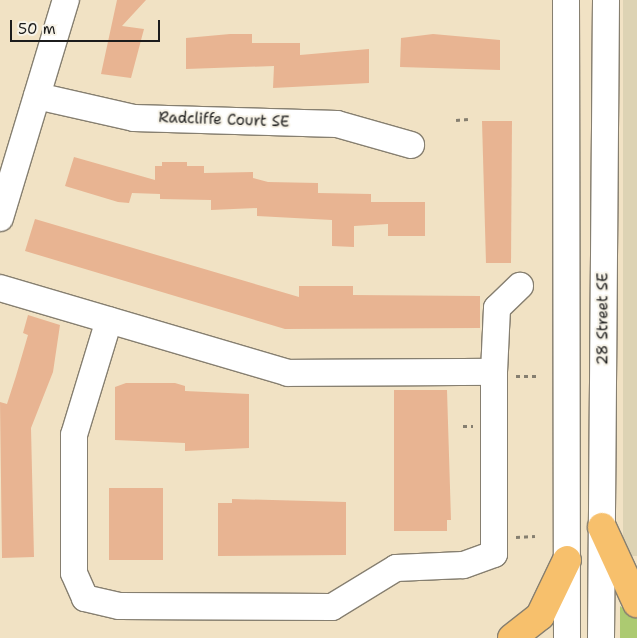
<!DOCTYPE html>
<html>
<head>
<meta charset="utf-8">
<style>
  body { margin:0 }
  #map { position:relative; width:637px; height:638px; overflow:hidden; background:#f1e2c4; font-family:"Shantell Sans",sans-serif }
  div>[style] { position:absolute }
  [style*='--x'] { left:calc(var(--x)*1px); top:calc(var(--y)*1px); width:calc(var(--w)*1px); rotate:calc(var(--a)*1deg) }
  .built>* { inset:0; background:#ddd3b4; transform-origin:0 0 }
  .green>* { inset:0; background:#acca71 }
  .building>* { inset:0; background:#e8b492; transform-origin:0 0 }
  .path>* { height:3px; margin-top:-1.5px; transform-origin:0; background:repeating-linear-gradient(90deg,#867f70 0 4px,transparent 0 8px) }
  .roads { filter:drop-shadow(1px 0 #867f70) drop-shadow(-1px 0 #867f70) drop-shadow(0 1px #867f70) drop-shadow(0 -1px #867f70) }
  .minor>* { height:26px; margin:-13px; padding:0 13px; transform-origin:13px; border-radius:13px; background:#fff }
  .major>* { height:28px; margin:-14px; padding:0 14px; transform-origin:14px; border-radius:14px; background:#f7c06c }
  span { translate:-50% -50%; white-space:nowrap; text-align:center; line-height:1.15; -webkit-text-stroke:4px #f7f3e8; paint-order:stroke }
  .street-label { font-size:15px; color:#1c1c1c }
  .scale { position:absolute; left:10px; top:20px; width:150px; height:22px; box-sizing:border-box; border:2px solid #1c1c1c; border-top:0; padding-left:6px; font-size:15px; line-height:18px; white-space:nowrap; color:#1c1c1c; -webkit-text-stroke:4px #f7f3e8; paint-order:stroke }
</style>
</head>
<body>
<div id="map">
  <div class="built">
    <i style="left:623px;top:0;width:14px;height:556px"></i>
  </div>
  <div class="green">
    <i style="clip-path:polygon(620px 606px,637px 619px,637px 638px,620px 638px)"></i>
  </div>
  <div class="building">
    <i style="clip-path:polygon(117px 0,146px 0,122px 26px,144px 29px,131px 78px,101px 74px)"></i>
    <i style="clip-path:polygon(230px 34px,252px 34px,252px 43px,300px 43px,300px 55px,369px 49px,369px 83px,273px 88px,274px 66px,186px 69px,186px 38px)"></i>
    <i style="clip-path:polygon(433px 34px,500px 40px,500px 70px,400px 67px,401px 38px)"></i>
    <i style="clip-path:polygon(482px 121px,512px 121px,511px 263px,486px 263px)"></i>
    <i style="clip-path:polygon(74px 157px,155px 180px,155px 166px,162px 166px,162px 162px,187px 162px,187px 166px,204px 166px,204px 173px,253px 172px,253px 178px,268px 182px,318px 183px,318px 193px,371px 194px,371px 202px,425px 202px,425px 236px,388px 236px,388px 224px,354px 226px,354px 247px,332px 246px,332px 220px,257px 216px,257px 208px,211px 210px,211px 200px,160px 199px,160px 194px,132px 193px,129px 203px,118px 202px,65px 186px)"></i>
    <i style="clip-path:polygon(35px 219px,299px 297px,299px 286px,353px 286px,353px 295px,480px 296px,480px 328px,285px 329px,25px 251px)"></i>
    <i style="clip-path:polygon(28px 315px,60px 325px,53px 372px,31px 428px,34px 557px,2px 558px,0 402px,7px 404px,16px 376px,28px 335px,23px 333px)"></i>
    <i style="clip-path:polygon(126px 383px,175px 383px,185px 386px,185px 391px,249px 394px,249px 448px,185px 451px,185px 443px,115px 440px,115px 387px)"></i>
    <i style="clip-path:polygon(394px 390px,447px 390px,451px 520px,447px 520px,447px 531px,394px 531px)"></i>
    <i style="left:109px;top:488px;width:54px;height:72px"></i>
    <i style="clip-path:polygon(232px 499px,346px 502px,346px 555px,218px 556px,218px 503px,232px 503px)"></i>
  </div>
  <div class="path">
    <i style="--x:456;--y:120;--w:12;--a:-5"></i>
    <i style="--x:516;--y:376;--w:20;--a:0"></i>
    <i style="--x:463;--y:426;--w:10;--a:0"></i>
    <i style="--x:516;--y:537;--w:19;--a:-3"></i>
  </div>
  <div class="roads">
    <div class="minor">
      <i style="--x:566;--y:0;--w:638;--a:89.91"></i>
      <i style="--x:37;--y:96;--w:99;--a:12.8"></i>
      <i style="--x:134;--y:118;--w:203;--a:1.7"></i>
      <i style="--x:337;--y:124;--w:77;--a:15.8"></i>
      <i style="--x:0;--y:218;--w:228;--a:-73.2"></i>
      <i style="--x:0;--y:288;--w:300;--a:16.4"></i>
      <i style="--x:288;--y:373;--w:206;--a:-0.3"></i>
      <i style="--x:494;--y:372;--w:182;--a:90"></i>
      <i style="--x:494;--y:554;--w:33;--a:160"></i>
      <i style="--x:463;--y:565;--w:67;--a:177.4"></i>
      <i style="--x:396;--y:568;--w:75;--a:148.6"></i>
      <i style="--x:332;--y:607;--w:213;--a:-179.7"></i>
      <i style="--x:119;--y:606;--w:35;--a:-167"></i>
      <i style="--x:85;--y:598;--w:27;--a:-114"></i>
      <i style="--x:74;--y:573;--w:138;--a:-90"></i>
      <i style="--x:74;--y:435;--w:120;--a:-73.1"></i>
      <i style="--x:494;--y:372;--w:64;--a:-87.3"></i>
      <i style="--x:497;--y:308;--w:32;--a:-44"></i>
      <i style="--x:601;--y:638;--w:638;--a:-89.55"></i>
    </div>
    <div class="major">
      <i style="--x:602;--y:527;--w:84;--a:65.3"></i>
      <i style="--x:512;--y:638;--w:36;--a:-38"></i>
      <i style="--x:540;--y:616;--w:62;--a:-64.3"></i>
    </div>
  </div>
  <div class="street-label">
    <span style="left:224px;top:120px;rotate:2deg">Radcliffe Court SE</span>
    <span style="left:603px;top:319px;rotate:-90deg">28 Street SE</span>
  </div>
  <div class="scale">50 m</div>
</div>
</body>
</html>
